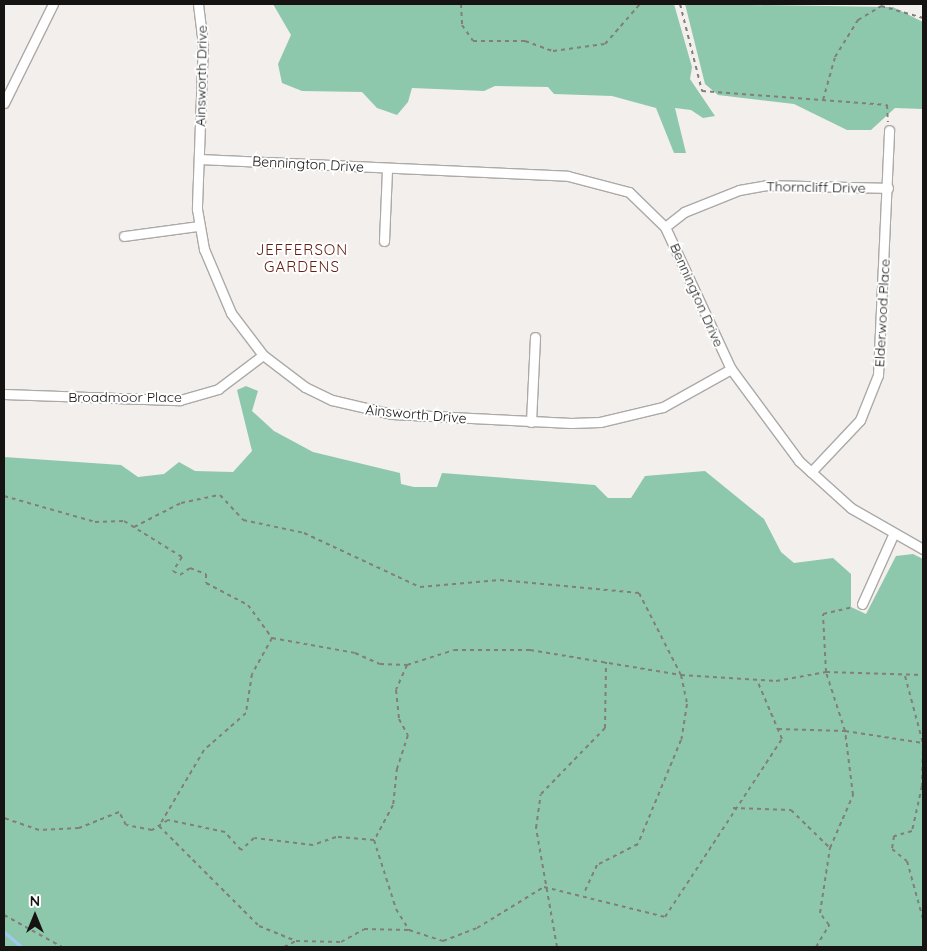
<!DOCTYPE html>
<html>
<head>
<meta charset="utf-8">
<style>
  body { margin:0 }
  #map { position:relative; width:927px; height:951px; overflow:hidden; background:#f3efec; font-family:Quicksand,sans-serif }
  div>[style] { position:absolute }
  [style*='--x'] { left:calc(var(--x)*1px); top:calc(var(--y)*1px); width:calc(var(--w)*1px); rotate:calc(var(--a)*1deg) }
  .forest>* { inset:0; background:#8dc8ac }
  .stream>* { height:3px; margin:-1.5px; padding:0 1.5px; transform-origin:1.5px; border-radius:1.5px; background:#a1c6f1 }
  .path>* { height:2px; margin-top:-1px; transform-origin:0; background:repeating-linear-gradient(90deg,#817e7c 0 4px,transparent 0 8px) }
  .roads { filter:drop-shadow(1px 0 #ada9a7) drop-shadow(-1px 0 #ada9a7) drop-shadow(0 1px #ada9a7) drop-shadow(0 -1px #ada9a7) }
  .street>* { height:9px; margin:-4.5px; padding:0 4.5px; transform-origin:4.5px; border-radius:4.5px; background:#fff }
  span { translate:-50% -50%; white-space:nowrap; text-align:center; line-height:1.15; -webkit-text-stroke:4px #fff; paint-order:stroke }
  .street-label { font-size:14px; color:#151413 }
  .neighbourhood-label { font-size:15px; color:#652115; letter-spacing:1px }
  .frame { position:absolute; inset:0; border:5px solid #151413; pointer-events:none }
  .north { position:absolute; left:10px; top:891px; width:50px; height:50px; -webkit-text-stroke:4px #fff; paint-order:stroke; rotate:0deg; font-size:14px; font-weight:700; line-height:20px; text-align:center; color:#151413 }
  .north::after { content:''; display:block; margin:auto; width:18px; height:22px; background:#151413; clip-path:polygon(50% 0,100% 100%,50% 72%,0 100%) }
</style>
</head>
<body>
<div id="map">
  <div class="forest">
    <i style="clip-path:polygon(273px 4px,674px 4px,692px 67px,690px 79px,715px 116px,703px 118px,691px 110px,675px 108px,686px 153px,674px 153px,656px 108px,612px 96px,554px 94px,548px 87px,495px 86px,484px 91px,412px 88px,408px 102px,397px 115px,377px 108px,362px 92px,302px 91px,282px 83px,278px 64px,291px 35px)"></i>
    <i style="clip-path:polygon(685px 4px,893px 7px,923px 22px,923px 109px,895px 108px,871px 130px,847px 130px,794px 104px,718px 95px,705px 84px)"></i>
    <i style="clip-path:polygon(246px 386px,258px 391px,252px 411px,274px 431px,313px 452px,400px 473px,401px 484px,414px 487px,437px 487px,442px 473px,595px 485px,608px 498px,631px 498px,645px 476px,705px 471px,764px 519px,781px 552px,794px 563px,833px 558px,851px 574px,851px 607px,866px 614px,896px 556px,913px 554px,923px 559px,923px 947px,4px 947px,4px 457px,121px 465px,138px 477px,164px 474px,179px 462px,195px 471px,233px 472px,252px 451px,237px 390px)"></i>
  </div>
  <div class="stream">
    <i style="--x:4;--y:932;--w:23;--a:40"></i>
  </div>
  <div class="path">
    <i style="--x:421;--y:4;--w:12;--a:0"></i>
    <i style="--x:461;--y:4;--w:21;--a:87"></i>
    <i style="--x:462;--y:25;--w:19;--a:55"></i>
    <i style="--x:473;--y:41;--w:52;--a:0"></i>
    <i style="--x:525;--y:41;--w:30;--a:20"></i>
    <i style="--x:553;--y:51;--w:52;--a:-7.7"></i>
    <i style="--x:605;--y:44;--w:53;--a:-48.8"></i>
    <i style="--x:680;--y:4;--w:90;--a:75.8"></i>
    <i style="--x:702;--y:91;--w:186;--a:4.3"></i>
    <i style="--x:887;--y:105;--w:17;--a:87"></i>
    <i style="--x:823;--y:100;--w:45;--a:-74.4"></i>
    <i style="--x:835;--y:57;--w:44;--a:-58.1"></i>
    <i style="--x:858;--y:20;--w:27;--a:-31"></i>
    <i style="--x:881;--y:6;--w:44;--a:15.9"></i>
    <i style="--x:4;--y:496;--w:95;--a:15.9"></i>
    <i style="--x:95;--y:522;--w:29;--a:-2"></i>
    <i style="--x:124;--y:521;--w:68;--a:31.8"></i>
    <i style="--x:182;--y:557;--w:17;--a:123"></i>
    <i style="--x:173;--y:571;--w:8;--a:30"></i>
    <i style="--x:180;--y:575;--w:12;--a:-35"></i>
    <i style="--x:190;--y:568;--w:17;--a:21"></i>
    <i style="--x:206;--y:574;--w:9;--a:90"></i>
    <i style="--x:206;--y:583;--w:47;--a:27.6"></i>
    <i style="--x:248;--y:605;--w:41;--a:54"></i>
    <i style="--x:272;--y:638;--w:84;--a:10.2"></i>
    <i style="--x:355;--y:653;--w:27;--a:24"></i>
    <i style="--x:380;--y:664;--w:27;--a:2"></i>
    <i style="--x:407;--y:665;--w:27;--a:114"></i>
    <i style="--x:396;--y:690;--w:29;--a:84"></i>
    <i style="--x:399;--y:719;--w:18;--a:61"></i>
    <i style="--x:408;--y:735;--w:35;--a:108"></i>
    <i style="--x:397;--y:768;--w:37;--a:96"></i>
    <i style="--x:393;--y:805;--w:40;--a:118"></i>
    <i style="--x:374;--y:840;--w:38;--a:-175"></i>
    <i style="--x:336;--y:837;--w:24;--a:161"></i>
    <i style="--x:313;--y:845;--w:59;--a:-173.2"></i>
    <i style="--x:254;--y:838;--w:18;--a:137"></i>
    <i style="--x:241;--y:850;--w:24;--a:-132"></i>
    <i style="--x:225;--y:832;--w:58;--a:-168.1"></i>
    <i style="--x:168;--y:820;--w:19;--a:148"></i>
    <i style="--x:152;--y:830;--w:26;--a:-169"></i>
    <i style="--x:126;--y:825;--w:15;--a:-118"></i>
    <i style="--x:119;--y:812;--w:43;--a:158.2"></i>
    <i style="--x:79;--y:828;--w:40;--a:177.1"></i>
    <i style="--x:39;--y:830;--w:37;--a:-161"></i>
    <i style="--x:134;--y:527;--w:53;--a:-27.1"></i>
    <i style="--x:181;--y:503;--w:40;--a:-12"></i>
    <i style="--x:220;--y:495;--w:34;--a:47"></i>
    <i style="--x:243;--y:520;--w:62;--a:12"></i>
    <i style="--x:304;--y:533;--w:128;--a:25"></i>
    <i style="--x:420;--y:587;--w:80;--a:-5"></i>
    <i style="--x:500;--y:580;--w:140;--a:5.3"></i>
    <i style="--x:639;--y:593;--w:92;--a:62.9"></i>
    <i style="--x:681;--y:675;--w:95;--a:3.6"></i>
    <i style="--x:776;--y:681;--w:51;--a:-10.2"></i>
    <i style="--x:826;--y:672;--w:97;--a:1.8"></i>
    <i style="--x:272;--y:638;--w:41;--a:119.1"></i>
    <i style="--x:252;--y:674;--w:39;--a:99"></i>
    <i style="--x:246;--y:713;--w:56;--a:138.6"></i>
    <i style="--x:204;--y:750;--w:88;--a:120.6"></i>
    <i style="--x:159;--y:826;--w:141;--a:45"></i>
    <i style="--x:259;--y:926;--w:40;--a:22"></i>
    <i style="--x:296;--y:941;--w:45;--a:1.3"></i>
    <i style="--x:341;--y:942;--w:26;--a:-29"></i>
    <i style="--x:364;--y:929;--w:45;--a:1.3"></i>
    <i style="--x:409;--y:930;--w:36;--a:18"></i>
    <i style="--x:443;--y:941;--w:36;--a:-21"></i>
    <i style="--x:477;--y:928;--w:79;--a:-31.5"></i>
    <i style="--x:544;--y:887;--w:125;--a:13.9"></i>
    <i style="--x:665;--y:917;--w:213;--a:-56.7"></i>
    <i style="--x:782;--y:739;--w:64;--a:-113"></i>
    <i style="--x:407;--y:665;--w:49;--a:-17.7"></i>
    <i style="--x:454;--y:650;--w:76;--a:0"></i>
    <i style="--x:530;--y:650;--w:153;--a:9.4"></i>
    <i style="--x:681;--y:675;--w:30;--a:78"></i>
    <i style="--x:687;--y:704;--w:36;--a:99"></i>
    <i style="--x:681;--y:740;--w:113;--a:112.5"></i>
    <i style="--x:638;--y:844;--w:46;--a:152.9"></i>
    <i style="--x:597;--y:865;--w:31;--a:115"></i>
    <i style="--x:905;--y:676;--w:69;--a:75"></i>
    <i style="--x:923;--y:743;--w:43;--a:91.3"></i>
    <i style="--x:922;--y:786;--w:46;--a:102.5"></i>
    <i style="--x:912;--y:831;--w:19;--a:164"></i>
    <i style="--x:894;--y:836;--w:13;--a:99"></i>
    <i style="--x:892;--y:849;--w:19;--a:39"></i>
    <i style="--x:907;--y:861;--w:60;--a:74.6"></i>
    <i style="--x:778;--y:729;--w:67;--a:1.7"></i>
    <i style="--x:845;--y:731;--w:79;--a:8.7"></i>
    <i style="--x:733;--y:808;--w:58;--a:2"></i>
    <i style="--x:791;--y:810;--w:54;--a:44.3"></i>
    <i style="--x:374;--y:840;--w:72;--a:72.3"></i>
    <i style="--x:396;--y:909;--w:25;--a:58"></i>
    <i style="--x:4;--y:915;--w:66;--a:28.9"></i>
    <i style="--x:284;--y:947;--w:13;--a:-27"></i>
    <i style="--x:557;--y:947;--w:121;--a:-100"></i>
    <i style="--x:536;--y:828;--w:34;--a:-82"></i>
    <i style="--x:541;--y:794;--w:92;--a:-45.9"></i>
    <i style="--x:605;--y:728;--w:66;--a:-89.1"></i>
    <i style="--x:816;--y:947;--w:26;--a:-59"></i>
    <i style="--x:829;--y:925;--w:15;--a:-127"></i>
    <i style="--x:820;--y:913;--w:66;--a:-81.3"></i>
    <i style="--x:830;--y:848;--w:58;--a:-66.5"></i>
    <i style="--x:853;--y:795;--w:64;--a:-97.1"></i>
    <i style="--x:845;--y:731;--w:62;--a:-107.9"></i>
    <i style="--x:826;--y:672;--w:58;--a:-93"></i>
    <i style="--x:823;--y:614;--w:31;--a:-13"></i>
  </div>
  <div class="roads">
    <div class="street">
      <i style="--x:198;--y:4;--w:38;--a:83"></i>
      <i style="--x:203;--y:42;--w:167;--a:92.1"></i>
      <i style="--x:197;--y:209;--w:41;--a:80.1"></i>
      <i style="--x:204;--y:249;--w:69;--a:67.1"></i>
      <i style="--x:231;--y:313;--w:53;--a:52.7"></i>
      <i style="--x:263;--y:355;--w:53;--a:37.3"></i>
      <i style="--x:305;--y:387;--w:30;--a:26"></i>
      <i style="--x:332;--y:400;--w:62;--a:13.1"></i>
      <i style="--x:392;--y:414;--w:179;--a:2.9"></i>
      <i style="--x:571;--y:423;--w:29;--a:-2"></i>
      <i style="--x:600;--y:422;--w:65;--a:-13.4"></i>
      <i style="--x:663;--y:407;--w:78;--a:-29.2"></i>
      <i style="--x:4;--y:103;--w:110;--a:-63.7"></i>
      <i style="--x:199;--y:159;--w:369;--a:2.6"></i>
      <i style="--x:568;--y:176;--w:63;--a:14.7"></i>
      <i style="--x:629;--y:192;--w:50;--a:44.2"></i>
      <i style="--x:665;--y:227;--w:157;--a:65.1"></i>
      <i style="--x:731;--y:369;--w:114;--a:53.5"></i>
      <i style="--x:799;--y:461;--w:70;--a:42.1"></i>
      <i style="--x:851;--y:508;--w:83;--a:29.7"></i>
      <i style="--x:665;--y:227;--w:24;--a:-38"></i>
      <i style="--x:684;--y:212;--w:59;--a:-21.8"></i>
      <i style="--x:739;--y:190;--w:28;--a:-10"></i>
      <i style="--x:767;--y:185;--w:121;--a:1.4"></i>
      <i style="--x:124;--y:236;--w:75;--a:-7.7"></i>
      <i style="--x:384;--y:241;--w:72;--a:-87.6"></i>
      <i style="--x:4;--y:394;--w:176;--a:2"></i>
      <i style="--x:180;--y:400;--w:40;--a:-16"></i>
      <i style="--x:218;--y:389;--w:56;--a:-37.1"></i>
      <i style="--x:531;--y:422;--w:85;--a:-87.3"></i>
      <i style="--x:811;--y:472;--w:71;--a:-46.7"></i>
      <i style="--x:860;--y:420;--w:48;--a:-68.2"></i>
      <i style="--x:878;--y:375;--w:245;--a:-87.4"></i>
      <i style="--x:862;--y:604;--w:76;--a:-65.8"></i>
    </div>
  </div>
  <div class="street-label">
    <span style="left:201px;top:76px;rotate:-89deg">Ainsworth Drive</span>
    <span style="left:308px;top:164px;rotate:3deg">Bennington Drive</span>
    <span style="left:816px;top:187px;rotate:1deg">Thorncliff Drive</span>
    <span style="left:697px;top:295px;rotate:66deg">Bennington Drive</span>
    <span style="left:882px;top:313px;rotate:-87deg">Elderwood Place</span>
    <span style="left:125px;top:397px">Broadmoor Place</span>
    <span style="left:416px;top:414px;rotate:5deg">Ainsworth Drive</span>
  </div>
  <div class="neighbourhood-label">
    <span style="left:302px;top:258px">JEFFERSON<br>GARDENS</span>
  </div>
  <div class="frame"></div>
  <div class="north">N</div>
</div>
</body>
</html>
